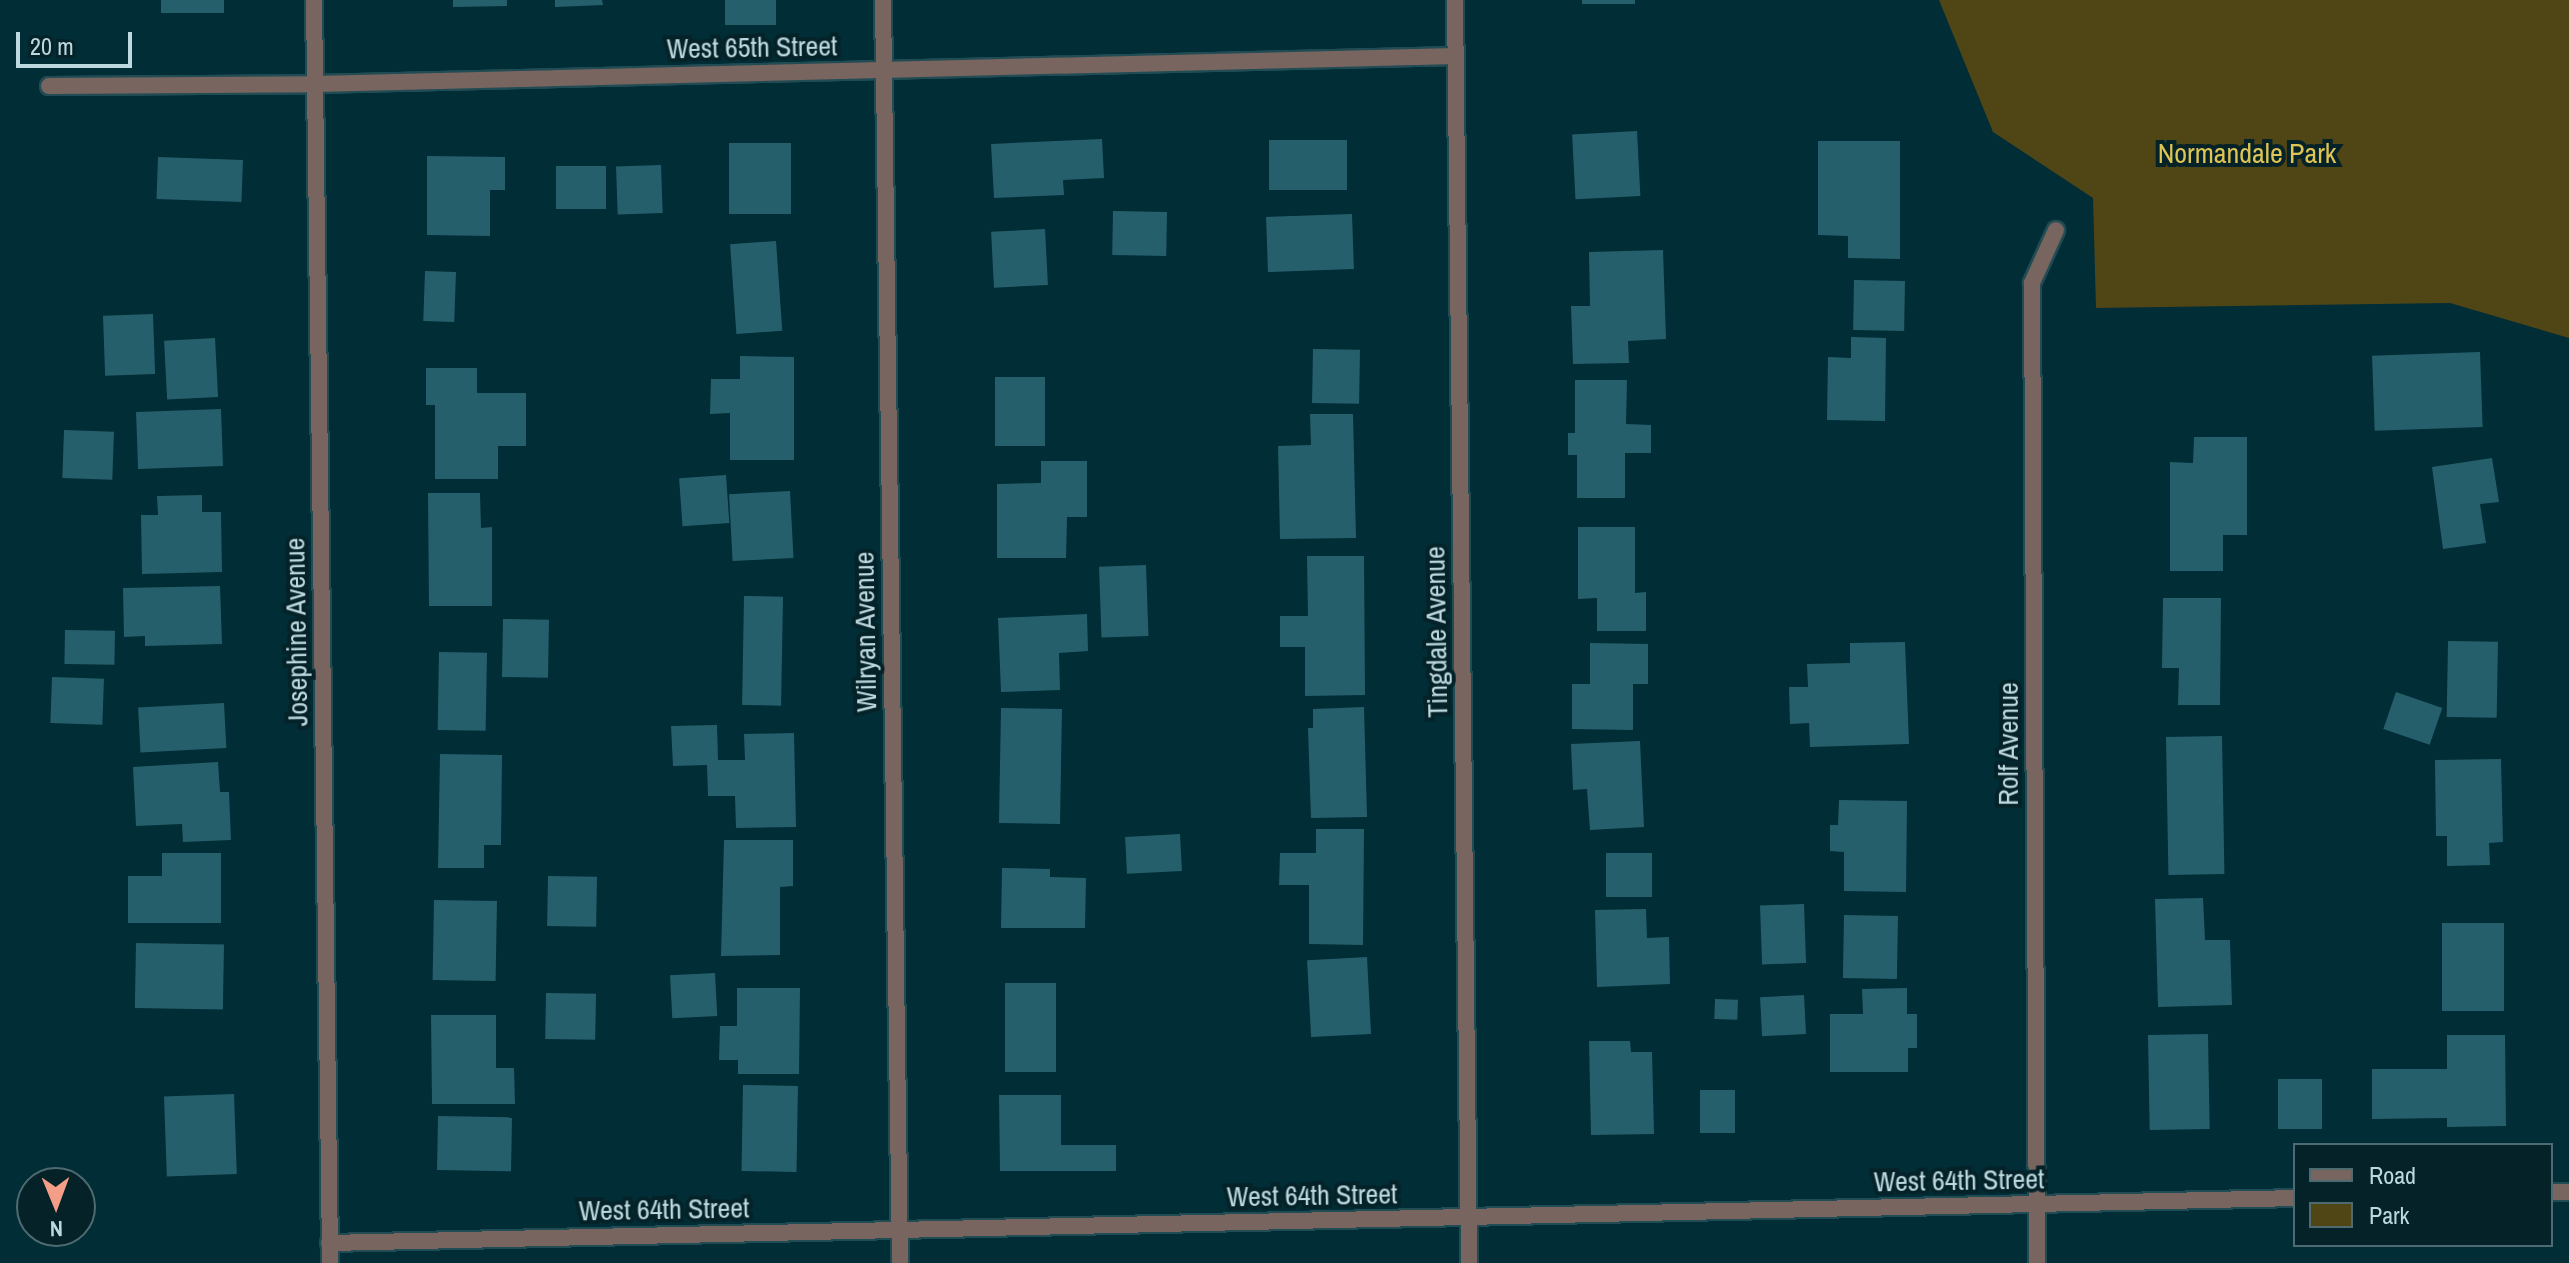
<!DOCTYPE html>
<html>
<head>
<meta charset="utf-8">
<style>
  body { margin:0 }
  #map { position:relative; width:2569px; height:1263px; overflow:hidden; background:#002d36; font-family:"Archivo Narrow",sans-serif }
  div>[style] { position:absolute }
  [style*='--x'] { left:calc(var(--x)*1px); top:calc(var(--y)*1px); width:calc(var(--w)*1px); rotate:calc(var(--a)*1deg) }
  .green>* { inset:0; background:#504515 }
  .building>* { inset:0; background:#265f6c; transform-origin:0 0 }
  .roads { filter:drop-shadow(2px 0 #224c54) drop-shadow(-2px 0 #224c54) drop-shadow(0 2px #224c54) drop-shadow(0 -2px #224c54) }
  .minor>* { height:16px; margin:-8px; padding:0 8px; transform-origin:8px; border-radius:8px; background:#796560 }
  span { translate:-50% -50%; white-space:nowrap; text-align:center; line-height:1.15; -webkit-text-stroke:8px #042228; paint-order:stroke }
  .street-label { font-size:28px; color:#bdd8df }
  .park-label { font-size:28px; color:#dfc353 }
  .legend { position:absolute; left:2293px; top:1143px; width:260px; height:104px; box-sizing:border-box; background:#042228; border:2px solid #4e6b71; margin:0; padding:10px 14px; list-style:none; font-size:24px; color:#bdd8df }
  .legend li { display:flex; align-items:center; gap:16px; height:40px }
  .legend b { width:40px; border:2px solid #4e6b71 }
  .north { position:absolute; left:16px; top:1167px; width:80px; height:80px; box-sizing:border-box; background:#042228; border:2px solid #4e6b71; border-radius:50%; rotate:179deg; font-size:22px; font-weight:700; line-height:32px; text-align:center; color:#bdd8df }
  .north::after { content:''; display:block; margin:auto; width:28px; height:36px; background:#f49e88; clip-path:polygon(50% 0,100% 100%,50% 72%,0 100%) }
  .scale { position:absolute; left:16px; top:32px; width:116px; height:36px; box-sizing:border-box; border:4px solid #bdd8df; border-top:0; padding-left:10px; font-size:24px; line-height:28px; white-space:nowrap; color:#bdd8df; -webkit-text-stroke:6px #042228; paint-order:stroke }
</style>
</head>
<body>
<div id="map">
  <div class="green">
    <i style="clip-path:polygon(1939px 0,2569px 0,2569px 338px,2450px 303px,2096px 308px,2093px 198px,1993px 132px)"></i>
  </div>
  <div class="building">
    <i style="left:161px;top:0;width:63px;height:13px"></i>
    <i style="clip-path:polygon(453px 0,507px 0,507px 6px,453px 7px)"></i>
    <i style="clip-path:polygon(555px 0,602px 0,603px 5px,555px 7px)"></i>
    <i style="left:725px;top:0;width:51px;height:25px"></i>
    <i style="left:1582px;top:0;width:53px;height:4px"></i>
    <i style="left:1637px;top:131px;width:65px;height:65px;rotate:87deg"></i>
    <i style="clip-path:polygon(1102px 139px,1104px 178px,1063px 180px,1064px 195px,994px 198px,991px 144px)"></i>
    <i style="left:1269px;top:140px;width:78px;height:50px"></i>
    <i style="clip-path:polygon(1818px 141px,1900px 141px,1900px 259px,1848px 258px,1848px 236px,1818px 235px)"></i>
    <i style="left:729px;top:143px;width:62px;height:71px"></i>
    <i style="clip-path:polygon(427px 156px,505px 157px,505px 190px,490px 190px,490px 236px,427px 235px)"></i>
    <i style="left:158px;top:157px;width:85px;height:42px;rotate:2deg"></i>
    <i style="left:661px;top:165px;width:48px;height:45px;rotate:88deg"></i>
    <i style="left:556px;top:166px;width:50px;height:43px"></i>
    <i style="left:1113px;top:211px;width:54px;height:44px;rotate:1deg"></i>
    <i style="left:1352px;top:214px;width:55px;height:86px;rotate:88deg"></i>
    <i style="left:1045px;top:229px;width:56px;height:54px;rotate:87deg"></i>
    <i style="left:776px;top:241px;width:90px;height:46px;rotate:86deg"></i>
    <i style="clip-path:polygon(1663px 250px,1666px 339px,1628px 341px,1629px 363px,1573px 364px,1571px 306px,1590px 306px,1589px 252px)"></i>
    <i style="left:425px;top:271px;width:31px;height:50px;rotate:2deg"></i>
    <i style="left:1854px;top:280px;width:51px;height:50px;rotate:1deg"></i>
    <i style="left:153px;top:314px;width:60px;height:50px;rotate:88deg"></i>
    <i style="clip-path:polygon(1851px 337px,1886px 338px,1885px 421px,1827px 420px,1828px 357px,1851px 358px)"></i>
    <i style="left:215px;top:338px;width:59px;height:51px;rotate:87deg"></i>
    <i style="left:1313px;top:349px;width:47px;height:54px;rotate:1deg"></i>
    <i style="left:2480px;top:352px;width:75px;height:108px;rotate:88deg"></i>
    <i style="clip-path:polygon(740px 356px,794px 357px,794px 460px,730px 460px,730px 413px,710px 414px,711px 379px,740px 379px)"></i>
    <i style="clip-path:polygon(426px 368px,477px 368px,477px 393px,526px 393px,526px 446px,498px 446px,498px 479px,435px 479px,435px 405px,426px 405px)"></i>
    <i style="left:995px;top:377px;width:50px;height:69px"></i>
    <i style="clip-path:polygon(1575px 380px,1627px 380px,1626px 424px,1651px 425px,1651px 453px,1625px 453px,1625px 498px,1577px 498px,1577px 455px,1568px 455px,1568px 433px,1575px 433px)"></i>
    <i style="left:221px;top:409px;width:57px;height:85px;rotate:88deg"></i>
    <i style="clip-path:polygon(1310px 414px,1353px 414px,1356px 538px,1280px 539px,1278px 446px,1311px 445px)"></i>
    <i style="left:64px;top:430px;width:50px;height:48px;rotate:2deg"></i>
    <i style="clip-path:polygon(2194px 437px,2247px 437px,2247px 535px,2223px 535px,2223px 571px,2170px 571px,2170px 462px,2193px 463px)"></i>
    <i style="clip-path:polygon(2492px 458px,2499px 502px,2480px 504px,2486px 543px,2443px 549px,2432px 467px)"></i>
    <i style="clip-path:polygon(1041px 461px,1087px 461px,1087px 517px,1067px 517px,1066px 558px,997px 558px,997px 484px,1041px 483px)"></i>
    <i style="left:726px;top:475px;width:48px;height:47px;rotate:86deg"></i>
    <i style="left:790px;top:491px;width:67px;height:61px;rotate:87deg"></i>
    <i style="clip-path:polygon(428px 493px,480px 493px,481px 528px,492px 527px,492px 606px,429px 606px)"></i>
    <i style="clip-path:polygon(202px 495px,202px 512px,221px 512px,222px 572px,142px 574px,141px 515px,158px 515px,157px 496px)"></i>
    <i style="clip-path:polygon(1578px 527px,1635px 527px,1635px 593px,1646px 592px,1646px 631px,1597px 631px,1597px 598px,1578px 599px)"></i>
    <i style="clip-path:polygon(1307px 556px,1364px 556px,1365px 695px,1305px 696px,1305px 647px,1280px 647px,1280px 616px,1308px 616px)"></i>
    <i style="left:1146px;top:565px;width:71px;height:47px;rotate:88deg"></i>
    <i style="clip-path:polygon(220px 586px,222px 644px,145px 646px,145px 636px,124px 637px,123px 588px)"></i>
    <i style="left:744px;top:596px;width:39px;height:109px;rotate:1deg"></i>
    <i style="clip-path:polygon(2163px 598px,2221px 598px,2220px 705px,2178px 705px,2179px 668px,2162px 668px)"></i>
    <i style="clip-path:polygon(1087px 614px,1088px 651px,1059px 653px,1060px 690px,1001px 692px,998px 618px)"></i>
    <i style="left:503px;top:619px;width:46px;height:58px;rotate:1deg"></i>
    <i style="left:65px;top:630px;width:50px;height:34px;rotate:1deg"></i>
    <i style="left:2448px;top:641px;width:50px;height:76px;rotate:1deg"></i>
    <i style="clip-path:polygon(1905px 642px,1909px 744px,1810px 747px,1809px 723px,1790px 724px,1789px 687px,1808px 687px,1807px 664px,1850px 663px,1850px 643px)"></i>
    <i style="clip-path:polygon(1590px 643px,1648px 644px,1648px 684px,1633px 684px,1633px 730px,1572px 729px,1572px 684px,1590px 684px)"></i>
    <i style="left:439px;top:652px;width:48px;height:78px;rotate:1deg"></i>
    <i style="left:52px;top:677px;width:52px;height:46px;rotate:2deg"></i>
    <i style="left:2396px;top:692px;width:49px;height:39px;rotate:19deg"></i>
    <i style="left:224px;top:703px;width:45px;height:86px;rotate:87deg"></i>
    <i style="clip-path:polygon(1364px 707px,1367px 817px,1311px 818px,1308px 728px,1313px 728px,1313px 709px)"></i>
    <i style="left:1001px;top:708px;width:61px;height:115px;rotate:1deg"></i>
    <i style="clip-path:polygon(717px 725px,718px 760px,745px 760px,744px 734px,794px 733px,796px 827px,736px 828px,735px 796px,708px 796px,707px 765px,673px 766px,671px 726px)"></i>
    <i style="left:2222px;top:736px;width:138px;height:56px;rotate:89deg"></i>
    <i style="clip-path:polygon(1640px 741px,1644px 827px,1590px 830px,1587px 789px,1573px 790px,1571px 744px)"></i>
    <i style="clip-path:polygon(440px 754px,502px 755px,501px 845px,484px 845px,484px 868px,438px 868px)"></i>
    <i style="clip-path:polygon(2501px 759px,2503px 842px,2489px 843px,2490px 865px,2447px 866px,2447px 836px,2436px 836px,2435px 760px)"></i>
    <i style="clip-path:polygon(218px 762px,220px 792px,229px 792px,231px 840px,183px 842px,182px 824px,136px 826px,133px 767px)"></i>
    <i style="clip-path:polygon(1839px 800px,1907px 801px,1906px 892px,1844px 891px,1844px 852px,1830px 851px,1830px 825px,1838px 825px)"></i>
    <i style="clip-path:polygon(1316px 829px,1364px 829px,1363px 945px,1309px 944px,1309px 885px,1279px 885px,1280px 853px,1316px 853px)"></i>
    <i style="left:1180px;top:834px;width:37px;height:55px;rotate:87deg"></i>
    <i style="clip-path:polygon(724px 840px,793px 840px,793px 886px,780px 887px,780px 955px,721px 956px)"></i>
    <i style="clip-path:polygon(162px 853px,221px 853px,221px 923px,128px 923px,128px 876px,162px 876px)"></i>
    <i style="left:1606px;top:853px;width:46px;height:44px"></i>
    <i style="clip-path:polygon(1002px 868px,1050px 869px,1050px 877px,1086px 878px,1085px 928px,1001px 928px)"></i>
    <i style="left:548px;top:876px;width:49px;height:50px;rotate:1deg"></i>
    <i style="clip-path:polygon(2203px 898px,2205px 940px,2230px 940px,2232px 1005px,2158px 1007px,2155px 899px)"></i>
    <i style="left:434px;top:900px;width:63px;height:80px;rotate:1deg"></i>
    <i style="left:1804px;top:904px;width:59px;height:44px;rotate:88deg"></i>
    <i style="clip-path:polygon(1646px 909px,1647px 938px,1669px 937px,1670px 984px,1597px 987px,1595px 910px)"></i>
    <i style="left:1844px;top:915px;width:54px;height:63px;rotate:1deg"></i>
    <i style="left:2442px;top:923px;width:62px;height:88px"></i>
    <i style="left:136px;top:943px;width:88px;height:65px;rotate:1deg"></i>
    <i style="left:1367px;top:957px;width:77px;height:60px;rotate:87deg"></i>
    <i style="left:715px;top:973px;width:43px;height:45px;rotate:87deg"></i>
    <i style="left:1005px;top:983px;width:51px;height:89px"></i>
    <i style="clip-path:polygon(737px 988px,800px 988px,799px 1074px,738px 1074px,738px 1060px,719px 1060px,720px 1026px,737px 1026px)"></i>
    <i style="clip-path:polygon(1907px 988px,1907px 1014px,1917px 1014px,1917px 1048px,1908px 1048px,1908px 1072px,1830px 1072px,1830px 1014px,1863px 1014px,1862px 989px)"></i>
    <i style="left:546px;top:993px;width:50px;height:46px;rotate:1deg"></i>
    <i style="left:1804px;top:995px;width:39px;height:44px;rotate:87deg"></i>
    <i style="left:1715px;top:999px;width:23px;height:20px;rotate:2deg"></i>
    <i style="clip-path:polygon(431px 1015px,496px 1015px,496px 1068px,514px 1068px,515px 1104px,432px 1104px)"></i>
    <i style="left:2208px;top:1034px;width:95px;height:60px;rotate:89deg"></i>
    <i style="clip-path:polygon(2447px 1035px,2505px 1035px,2506px 1126px,2447px 1127px,2447px 1118px,2372px 1119px,2372px 1069px,2447px 1069px)"></i>
    <i style="clip-path:polygon(1589px 1041px,1630px 1041px,1631px 1052px,1652px 1052px,1654px 1134px,1591px 1135px)"></i>
    <i style="left:2278px;top:1079px;width:44px;height:50px"></i>
    <i style="left:743px;top:1085px;width:55px;height:86px;rotate:1deg"></i>
    <i style="left:1700px;top:1090px;width:35px;height:43px"></i>
    <i style="left:234px;top:1094px;width:80px;height:70px;rotate:88deg"></i>
    <i style="clip-path:polygon(999px 1095px,1061px 1095px,1061px 1145px,1116px 1145px,1116px 1171px,1000px 1171px)"></i>
    <i style="left:438px;top:1116px;width:74px;height:54px;rotate:1deg"></i>
  </div>
  <div class="roads">
    <div class="minor">
      <i style="--x:314;--y:0;--w:1263;--a:89.27"></i>
      <i style="--x:883;--y:0;--w:1263;--a:89.23"></i>
      <i style="--x:1455;--y:0;--w:1263;--a:89.36"></i>
      <i style="--x:49;--y:86;--w:266;--a:-0.4"></i>
      <i style="--x:315;--y:84;--w:1141;--a:-1.41"></i>
      <i style="--x:2551;--y:1192;--w:18;--a:0"></i>
      <i style="--x:329;--y:1243;--w:1967;--a:-1.31"></i>
      <i style="--x:2037;--y:1263;--w:980;--a:-90.29"></i>
      <i style="--x:2032;--y:283;--w:58;--a:-65.6"></i>
    </div>
  </div>
  <div class="street-label">
    <span style="left:752px;top:47px;rotate:-1deg">West 65th Street</span>
    <span style="left:296px;top:632px;rotate:-91deg">Josephine Avenue</span>
    <span style="left:865px;top:632px;rotate:-91deg">Wilryan Avenue</span>
    <span style="left:1436px;top:632px;rotate:-91deg">Tingdale Avenue</span>
    <span style="left:2008px;top:744px;rotate:-90deg">Rolf Avenue</span>
    <span style="left:1959px;top:1180px;rotate:-1deg">West 64th Street</span>
    <span style="left:1312px;top:1195px;rotate:-1deg">West 64th Street</span>
    <span style="left:664px;top:1209px;rotate:-1deg">West 64th Street</span>
  </div>
  <div class="park-label">
    <span style="left:2247px;top:153px">Normandale Park</span>
  </div>
  <ul class="legend">
  <li><b style="height:10px;background:#796560"></b>Road</li>
  <li><b style="height:22px;background:#504515"></b>Park</li>
  </ul>
  <div class="north">N</div>
  <div class="scale">20 m</div>
</div>
</body>
</html>
